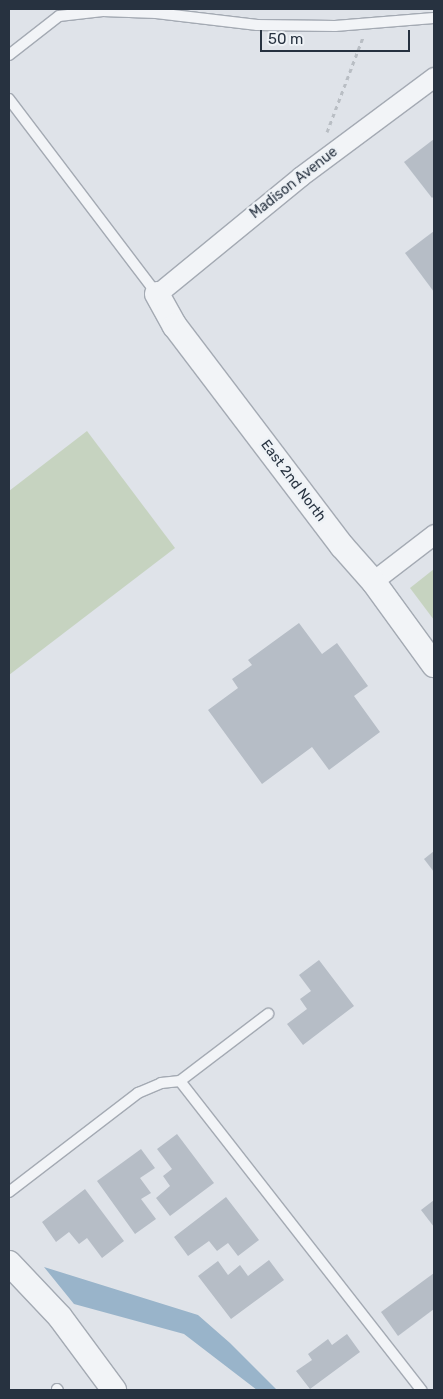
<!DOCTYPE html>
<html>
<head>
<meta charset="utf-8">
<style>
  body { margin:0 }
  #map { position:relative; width:443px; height:1399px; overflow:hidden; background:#dfe3e9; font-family:Rubik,sans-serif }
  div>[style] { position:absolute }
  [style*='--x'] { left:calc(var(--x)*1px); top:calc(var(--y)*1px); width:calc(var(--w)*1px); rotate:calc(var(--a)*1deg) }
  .green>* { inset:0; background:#c6d3c0 }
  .water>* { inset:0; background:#99b4ca }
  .building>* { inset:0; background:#b6bdc6 }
  .path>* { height:3px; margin-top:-1.5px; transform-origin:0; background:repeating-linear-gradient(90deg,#b9bec4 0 4px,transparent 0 8px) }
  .roads { filter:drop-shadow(1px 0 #a4aab3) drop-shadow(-1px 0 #a4aab3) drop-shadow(0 1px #a4aab3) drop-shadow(0 -1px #a4aab3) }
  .service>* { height:10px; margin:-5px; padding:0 5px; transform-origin:5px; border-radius:5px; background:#f2f4f7 }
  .minor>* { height:19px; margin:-9.5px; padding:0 9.5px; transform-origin:9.5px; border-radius:9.5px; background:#f2f4f7 }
  .tertiary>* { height:24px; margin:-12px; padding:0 12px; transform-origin:12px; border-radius:12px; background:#f2f4f7 }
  span { translate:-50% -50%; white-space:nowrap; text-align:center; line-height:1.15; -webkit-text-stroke:5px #eef2f6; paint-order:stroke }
  .street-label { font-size:14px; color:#273240 }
  .frame { position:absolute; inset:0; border:10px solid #273240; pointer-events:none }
  .scale { position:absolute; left:260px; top:30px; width:150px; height:22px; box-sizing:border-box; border:2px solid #273240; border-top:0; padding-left:6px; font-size:15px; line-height:18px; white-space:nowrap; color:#273240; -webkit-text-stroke:4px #eef2f6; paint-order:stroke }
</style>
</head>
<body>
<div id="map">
  <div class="green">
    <i style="clip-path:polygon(87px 431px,175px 548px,9px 675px,9px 491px)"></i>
    <i style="clip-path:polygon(434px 569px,434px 620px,410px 588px)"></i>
  </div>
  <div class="water">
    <i style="clip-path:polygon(44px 1267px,198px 1315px,230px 1343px,277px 1390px,257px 1390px,184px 1334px,74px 1304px)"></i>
  </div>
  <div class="building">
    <i style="clip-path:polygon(434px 139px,434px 196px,432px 198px,404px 162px)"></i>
    <i style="clip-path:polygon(434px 231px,434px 292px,405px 253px)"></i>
    <i style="clip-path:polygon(299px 623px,322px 654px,337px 643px,368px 686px,354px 696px,380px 732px,329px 770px,312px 747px,262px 784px,208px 710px,238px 688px,232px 679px,252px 665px,248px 660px)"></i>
    <i style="clip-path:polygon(434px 851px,434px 872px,424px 859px)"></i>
    <i style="clip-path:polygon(319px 960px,354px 1006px,303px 1045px,287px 1024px,307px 1009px,300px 999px,311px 991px,299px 975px)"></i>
    <i style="clip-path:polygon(177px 1134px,214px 1183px,170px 1216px,156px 1198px,170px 1186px,163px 1176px,172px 1169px,157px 1149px)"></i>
    <i style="clip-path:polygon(141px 1149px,155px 1168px,140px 1178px,151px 1193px,141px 1199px,156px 1219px,135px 1234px,97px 1181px)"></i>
    <i style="clip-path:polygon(85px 1189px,124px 1241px,102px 1258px,87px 1238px,79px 1244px,69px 1232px,56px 1242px,42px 1222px)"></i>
    <i style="clip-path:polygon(226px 1197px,259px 1240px,238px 1256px,228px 1243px,217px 1251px,209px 1241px,188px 1256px,174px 1237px)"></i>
    <i style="clip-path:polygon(434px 1200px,434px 1227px,421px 1210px)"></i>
    <i style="clip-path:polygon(269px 1260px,284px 1280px,231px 1319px,198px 1276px,218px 1261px,228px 1275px,240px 1265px,248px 1276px)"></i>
    <i style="clip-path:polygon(434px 1273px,434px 1309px,398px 1336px,381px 1312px)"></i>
    <i style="clip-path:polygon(347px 1334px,360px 1352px,310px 1389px,296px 1371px,312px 1360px,308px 1354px,328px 1339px,332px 1345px)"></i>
  </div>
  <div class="path">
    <i style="--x:327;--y:132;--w:102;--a:-69.2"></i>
  </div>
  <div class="roads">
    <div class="service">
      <i style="--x:9;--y:55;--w:63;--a:-38"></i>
      <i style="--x:59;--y:16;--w:44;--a:-6.5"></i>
      <i style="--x:103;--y:11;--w:53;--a:2.2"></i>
      <i style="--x:156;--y:13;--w:102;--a:6.8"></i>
      <i style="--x:257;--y:25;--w:78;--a:0.7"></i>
      <i style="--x:335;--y:26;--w:99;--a:-4.6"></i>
      <i style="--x:9;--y:99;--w:245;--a:52.8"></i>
      <i style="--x:180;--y:1081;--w:111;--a:-37.3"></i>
      <i style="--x:9;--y:1192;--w:163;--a:-37.5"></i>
      <i style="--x:138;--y:1093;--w:25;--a:-23"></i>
      <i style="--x:161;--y:1083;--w:19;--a:-6"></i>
      <i style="--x:180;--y:1081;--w:392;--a:52"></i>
      <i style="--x:57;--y:1389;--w:1;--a:45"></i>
    </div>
    <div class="minor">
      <i style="--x:157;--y:294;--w:186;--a:-39.3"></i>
      <i style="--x:301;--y:176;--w:166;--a:-36.7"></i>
      <i style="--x:373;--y:581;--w:77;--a:-37.6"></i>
    </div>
    <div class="tertiary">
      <i style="--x:157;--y:294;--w:37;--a:61"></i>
      <i style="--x:175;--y:326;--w:276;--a:52.8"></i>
      <i style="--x:342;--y:546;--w:47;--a:48.5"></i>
      <i style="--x:373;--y:581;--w:104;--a:54"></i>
      <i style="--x:9;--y:1263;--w:74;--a:46.6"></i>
      <i style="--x:60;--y:1317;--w:91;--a:53.5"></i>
    </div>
  </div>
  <div class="street-label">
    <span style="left:294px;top:183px;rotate:-38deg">Madison Avenue</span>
    <span style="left:293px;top:481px;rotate:53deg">East 2nd North</span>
  </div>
  <div class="frame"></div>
  <div class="scale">50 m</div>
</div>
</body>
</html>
